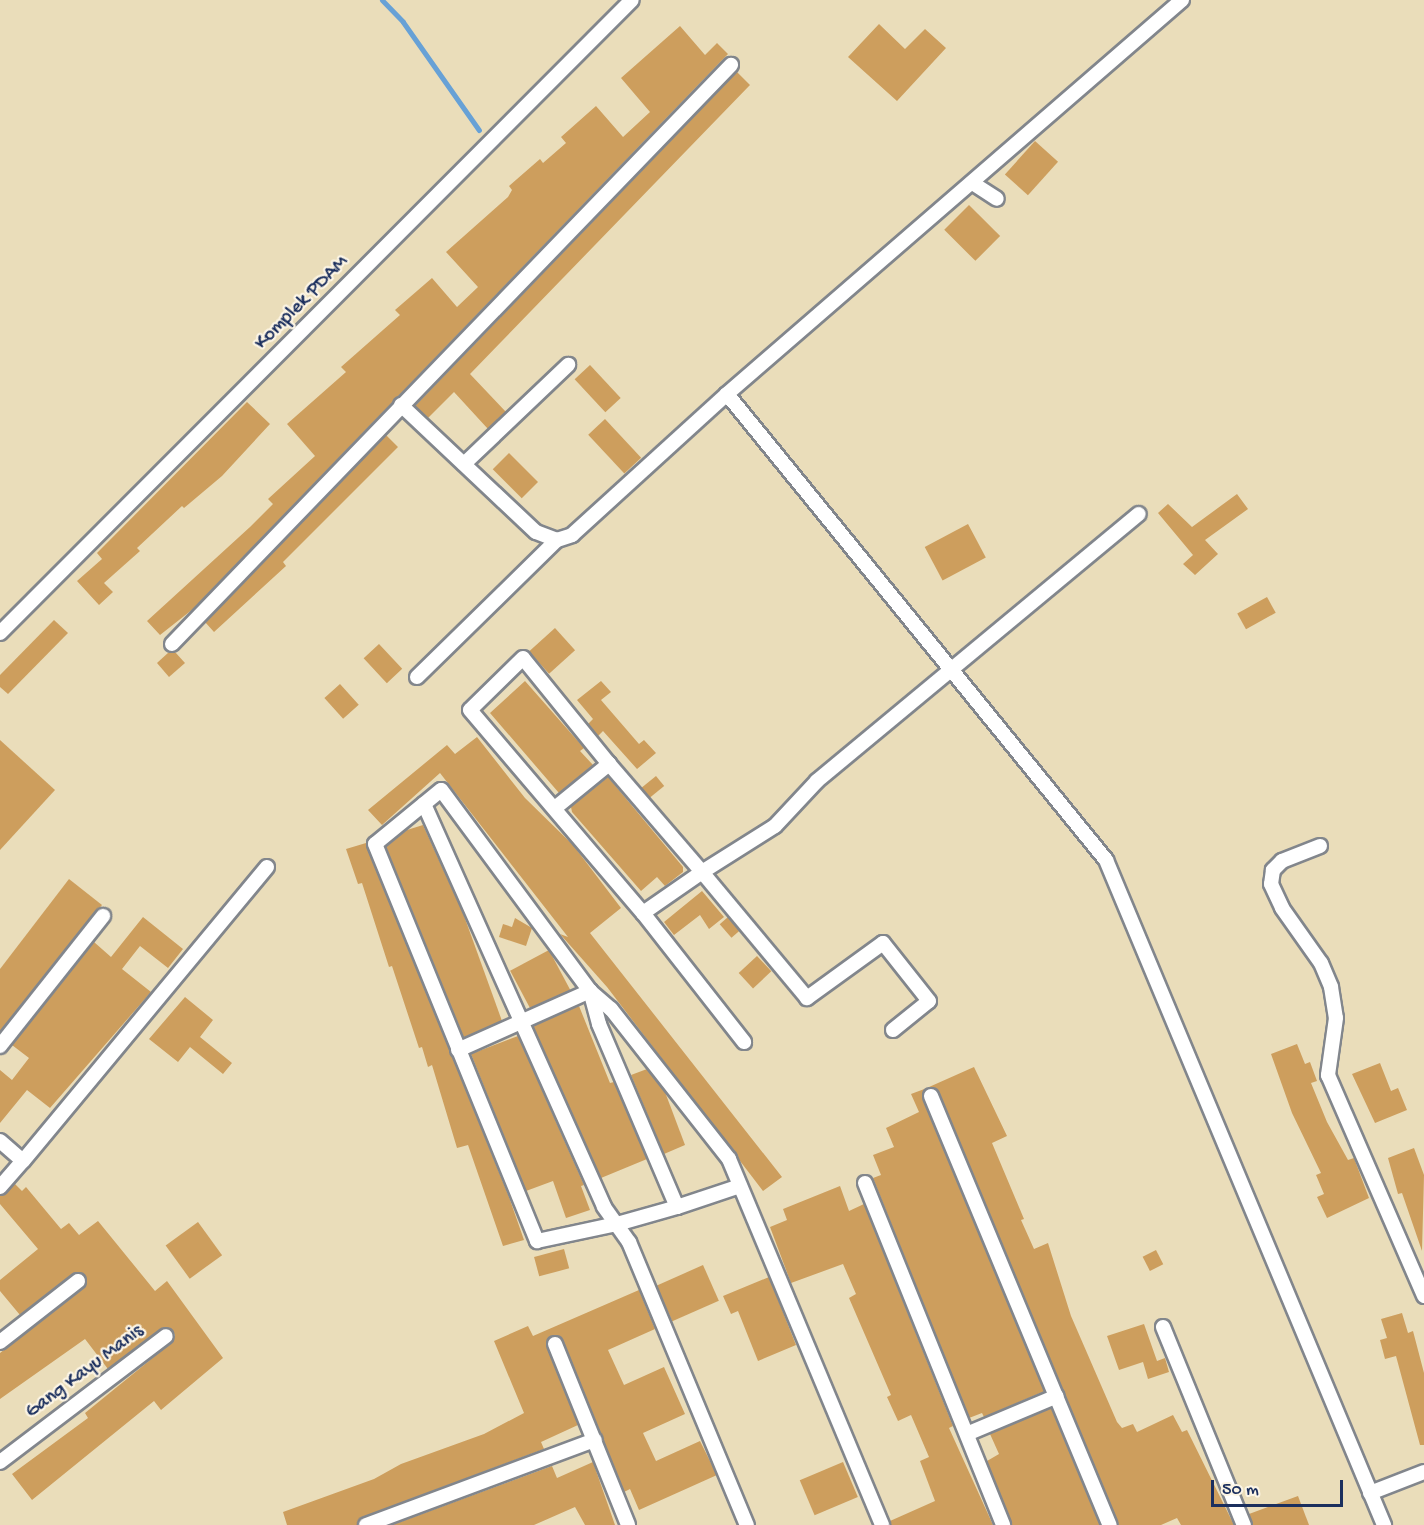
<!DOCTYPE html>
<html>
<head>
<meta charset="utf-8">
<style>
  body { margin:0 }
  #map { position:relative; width:1424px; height:1525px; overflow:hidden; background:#eaddba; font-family:"Gochi Hand",sans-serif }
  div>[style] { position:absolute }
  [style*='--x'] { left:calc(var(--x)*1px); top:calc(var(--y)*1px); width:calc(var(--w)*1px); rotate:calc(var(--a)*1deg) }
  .stream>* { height:5px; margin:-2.5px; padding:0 2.5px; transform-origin:2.5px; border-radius:2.5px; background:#67a1d6 }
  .building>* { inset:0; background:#cd9e5d; transform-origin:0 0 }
  .roads { filter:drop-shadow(2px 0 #82868c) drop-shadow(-2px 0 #82868c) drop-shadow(0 2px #82868c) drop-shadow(0 -2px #82868c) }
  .street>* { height:14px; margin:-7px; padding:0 7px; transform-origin:7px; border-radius:7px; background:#fff }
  span { translate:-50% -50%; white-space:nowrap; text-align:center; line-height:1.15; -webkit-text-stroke:4.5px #fcf5e5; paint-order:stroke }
  .street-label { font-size:20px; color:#1b2f5e }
  .scale { position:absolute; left:1211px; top:1480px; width:132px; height:27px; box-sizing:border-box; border:3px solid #1b2f5e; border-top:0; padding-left:8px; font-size:18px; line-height:21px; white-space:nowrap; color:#1b2f5e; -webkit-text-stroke:4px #fcf5e5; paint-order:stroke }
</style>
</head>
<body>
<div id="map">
  <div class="stream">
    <i style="--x:382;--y:0;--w:30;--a:46"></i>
    <i style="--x:403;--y:22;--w:132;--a:54.9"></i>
  </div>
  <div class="building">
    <i style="clip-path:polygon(879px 24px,905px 49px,925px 29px,946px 48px,897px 101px,848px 57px)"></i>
    <i style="clip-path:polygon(680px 26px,705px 55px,717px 43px,728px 54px,193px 609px,160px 635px,147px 621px,250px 527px,273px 504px,268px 499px,315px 456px,287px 424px,346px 372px,341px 367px,400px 315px,395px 310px,432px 278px,457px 307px,478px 287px,446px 252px,508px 197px,512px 190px,509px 186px,540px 159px,543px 163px,566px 143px,561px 137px,596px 106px,623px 137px,650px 112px,621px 78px)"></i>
    <i style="clip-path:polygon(737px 72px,750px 85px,470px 374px,506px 412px,488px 429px,454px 392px,428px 418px,415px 406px)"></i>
    <i style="left:1035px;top:141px;width:31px;height:45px;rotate:42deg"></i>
    <i style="left:969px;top:205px;width:44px;height:35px;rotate:45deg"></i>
    <i style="left:590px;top:365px;width:45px;height:21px;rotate:47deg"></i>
    <i style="clip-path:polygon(247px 402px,270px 424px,222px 476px,184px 508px,182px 506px,137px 548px,140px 551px,104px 583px,113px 592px,99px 605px,77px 581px,102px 559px,97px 553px)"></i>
    <i style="left:605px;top:419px;width:53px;height:23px;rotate:47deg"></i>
    <i style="clip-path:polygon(386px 435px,398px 447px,283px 562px,286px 566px,214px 632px,205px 622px)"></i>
    <i style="left:509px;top:453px;width:41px;height:23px;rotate:45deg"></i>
    <i style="clip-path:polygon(1237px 494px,1248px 509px,1205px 540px,1218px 554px,1195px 575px,1183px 564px,1193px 555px,1158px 513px,1168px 504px,1192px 527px)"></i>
    <i style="left:968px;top:524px;width:38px;height:49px;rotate:62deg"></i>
    <i style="left:1267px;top:597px;width:18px;height:34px;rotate:61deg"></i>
    <i style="clip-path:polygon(54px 620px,68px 633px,8px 694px,0 687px,0 675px)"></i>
    <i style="left:555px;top:628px;width:30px;height:35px;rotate:48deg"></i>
    <i style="left:379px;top:644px;width:34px;height:21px;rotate:47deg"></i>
    <i style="clip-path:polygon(169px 652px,175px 652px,185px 663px,169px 677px,157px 663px)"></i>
    <i style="clip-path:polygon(525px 681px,584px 748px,580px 751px,593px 765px,559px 793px,490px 713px)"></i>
    <i style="clip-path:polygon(601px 681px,611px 692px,601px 700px,639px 744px,644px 740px,656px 753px,637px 769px,603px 731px,598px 736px,588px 724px,593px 719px,577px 700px)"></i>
    <i style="left:340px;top:684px;width:28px;height:21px;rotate:48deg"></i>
    <i style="clip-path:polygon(477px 737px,525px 798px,573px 845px,621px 908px,590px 933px,782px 1177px,763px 1191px,607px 987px,560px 934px,568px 937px,440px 773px,382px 825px,368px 810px,447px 745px,455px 754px)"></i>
    <i style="clip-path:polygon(0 740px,55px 790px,0 850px)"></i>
    <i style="left:656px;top:776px;width:13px;height:19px;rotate:51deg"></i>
    <i style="clip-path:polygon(608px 777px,683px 867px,683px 872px,665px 886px,657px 877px,641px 891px,572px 812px,571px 807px)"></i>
    <i style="clip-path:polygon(423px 825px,463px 913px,502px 1021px,464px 1038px,386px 847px,407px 830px)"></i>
    <i style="clip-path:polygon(366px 843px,509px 1197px,524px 1240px,503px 1246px,468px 1145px,457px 1148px,432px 1065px,428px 1067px,422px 1047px,419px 1048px,392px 966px,389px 967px,362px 883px,358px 884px,346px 849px)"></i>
    <i style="clip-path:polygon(69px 879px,102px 905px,0 1032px,0 969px)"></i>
    <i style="clip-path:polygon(702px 891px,724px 917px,709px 929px,700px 915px,674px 935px,664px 922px)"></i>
    <i style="clip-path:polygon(143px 917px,183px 949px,168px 968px,140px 946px,122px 969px,151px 992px,50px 1108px,27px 1090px,0 1123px,0 1070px,12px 1080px,29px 1058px,12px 1045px,94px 942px,111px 957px)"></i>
    <i style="left:728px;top:917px;width:18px;height:11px;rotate:49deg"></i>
    <i style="clip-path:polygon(515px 918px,532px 928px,526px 946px,499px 937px,503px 924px,512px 927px)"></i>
    <i style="left:549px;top:950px;width:45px;height:44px;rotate:62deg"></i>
    <i style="left:757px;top:956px;width:21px;height:25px;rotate:47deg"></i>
    <i style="clip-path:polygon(185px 997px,213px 1020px,200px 1037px,232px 1063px,223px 1074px,190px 1047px,178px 1062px,149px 1039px)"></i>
    <i style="clip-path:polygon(579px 1006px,610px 1083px,614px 1082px,647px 1159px,601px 1178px,533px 1026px)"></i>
    <i style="clip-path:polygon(518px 1036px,584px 1185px,581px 1186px,590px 1210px,566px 1218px,553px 1181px,526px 1191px,471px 1054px)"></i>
    <i style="clip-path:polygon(1297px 1044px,1305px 1064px,1310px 1062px,1317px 1081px,1311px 1083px,1327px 1122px,1348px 1160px,1354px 1158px,1369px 1198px,1327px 1218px,1317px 1197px,1324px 1194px,1316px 1175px,1321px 1173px,1292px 1113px,1271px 1054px)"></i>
    <i style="clip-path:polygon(1380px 1063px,1391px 1091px,1398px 1088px,1407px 1110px,1375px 1123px,1352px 1074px)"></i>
    <i style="clip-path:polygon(974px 1067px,1007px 1136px,992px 1143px,1024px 1219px,1021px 1220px,1034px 1249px,1048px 1243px,1071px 1316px,1117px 1422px,1122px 1428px,1133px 1424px,1137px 1432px,1173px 1415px,1182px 1432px,1187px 1430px,1234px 1525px,1181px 1525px,1177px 1518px,1161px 1525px,1119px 1525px,939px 1093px,929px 1087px)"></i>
    <i style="clip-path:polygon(647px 1069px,665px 1092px,685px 1145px,664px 1154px,631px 1075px)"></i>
    <i style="clip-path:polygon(927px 1088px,923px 1099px,1045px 1391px,984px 1417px,982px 1413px,969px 1418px,873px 1178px,881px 1175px,873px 1155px,894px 1147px,886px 1128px,919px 1112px,911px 1094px)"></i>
    <i style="clip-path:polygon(1414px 1148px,1424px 1175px,1422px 1251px,1402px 1193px,1398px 1194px,1388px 1158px)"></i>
    <i style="clip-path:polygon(15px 1184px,22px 1191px,26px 1187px,61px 1229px,69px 1223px,79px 1235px,98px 1221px,155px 1291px,167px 1281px,223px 1358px,161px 1410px,154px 1401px,32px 1500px,12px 1474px,88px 1418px,85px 1413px,171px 1343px,175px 1335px,170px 1328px,161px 1329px,108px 1369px,85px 1339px,0 1399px,0 1353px,84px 1288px,87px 1280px,82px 1273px,73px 1274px,20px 1315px,0 1291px,0 1280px,38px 1249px,0 1204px,0 1196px)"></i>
    <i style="clip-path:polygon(840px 1186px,849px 1211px,864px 1204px,953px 1426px,949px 1428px,993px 1525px,891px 1525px,890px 1521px,935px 1501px,920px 1461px,929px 1457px,911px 1415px,898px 1421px,887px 1397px,891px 1395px,849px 1298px,856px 1294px,843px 1264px,791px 1283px,770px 1227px,787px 1220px,783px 1209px)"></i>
    <i style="left:198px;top:1222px;width:41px;height:40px;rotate:54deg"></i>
    <i style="left:564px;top:1249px;width:20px;height:31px;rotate:75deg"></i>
    <i style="left:1156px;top:1250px;width:16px;height:15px;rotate:63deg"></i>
    <i style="left:703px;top:1265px;width:39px;height:51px;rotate:66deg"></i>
    <i style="clip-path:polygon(769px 1277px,796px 1345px,758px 1361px,738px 1311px,731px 1314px,723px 1296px)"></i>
    <i style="clip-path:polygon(639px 1290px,655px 1329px,608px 1350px,624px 1385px,664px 1367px,685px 1414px,643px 1433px,656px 1461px,700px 1441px,717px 1475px,639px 1510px,630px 1489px,624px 1492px,563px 1341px,556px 1335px,548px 1338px,547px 1347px,578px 1425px,541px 1442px,544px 1449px,363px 1517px,357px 1525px,287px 1525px,283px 1512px,374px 1479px,401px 1464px,484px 1434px,524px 1413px,494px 1341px,528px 1326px,533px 1336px)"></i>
    <i style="clip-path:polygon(1402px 1313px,1408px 1333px,1413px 1331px,1424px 1373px,1424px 1445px,1420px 1445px,1396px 1356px,1385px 1359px,1380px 1340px,1387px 1338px,1381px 1319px)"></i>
    <i style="clip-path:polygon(1144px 1324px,1157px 1361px,1165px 1358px,1169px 1372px,1148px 1379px,1143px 1362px,1119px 1370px,1107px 1336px)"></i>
    <i style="clip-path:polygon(1051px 1408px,1100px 1525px,1012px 1525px,987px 1461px,999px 1454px,990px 1434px)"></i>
    <i style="clip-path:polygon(593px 1462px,615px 1525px,585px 1525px,575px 1507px,534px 1525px,392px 1525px,552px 1466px,557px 1478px)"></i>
    <i style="left:843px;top:1462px;width:38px;height:47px;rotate:67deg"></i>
    <i style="clip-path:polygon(1298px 1496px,1309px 1525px,1253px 1525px,1249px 1514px)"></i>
  </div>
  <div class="roads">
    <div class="street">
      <i style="--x:1182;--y:0;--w:602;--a:139.11"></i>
      <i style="--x:727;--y:394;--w:601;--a:50.88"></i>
      <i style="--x:1106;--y:860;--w:721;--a:67.31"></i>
      <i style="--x:974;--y:184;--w:27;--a:33"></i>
      <i style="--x:401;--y:405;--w:185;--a:43.3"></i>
      <i style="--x:536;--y:532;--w:22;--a:21"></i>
      <i style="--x:557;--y:540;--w:16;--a:-18"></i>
      <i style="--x:572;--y:535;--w:210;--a:-42.3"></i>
      <i style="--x:464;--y:464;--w:144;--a:-43.6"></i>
      <i style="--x:0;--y:633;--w:894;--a:-45.05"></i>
      <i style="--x:172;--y:644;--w:805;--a:-46.01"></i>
      <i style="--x:417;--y:677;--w:196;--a:-44.4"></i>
      <i style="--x:424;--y:804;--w:441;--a:65.9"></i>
      <i style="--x:604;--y:1207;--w:43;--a:54.5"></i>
      <i style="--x:629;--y:1242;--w:307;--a:67.4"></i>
      <i style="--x:555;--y:808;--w:70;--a:-39.2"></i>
      <i style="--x:1320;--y:846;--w:41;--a:158.5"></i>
      <i style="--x:1282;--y:861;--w:13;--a:135"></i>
      <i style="--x:1273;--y:870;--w:14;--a:98"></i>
      <i style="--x:1271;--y:884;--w:26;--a:65"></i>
      <i style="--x:1282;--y:908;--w:67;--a:54.7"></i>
      <i style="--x:1321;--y:963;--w:26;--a:67"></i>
      <i style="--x:1331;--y:987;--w:31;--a:81"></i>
      <i style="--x:1336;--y:1018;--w:58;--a:98"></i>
      <i style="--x:1328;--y:1075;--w:241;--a:66.5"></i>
      <i style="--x:643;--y:913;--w:164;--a:51.9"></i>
      <i style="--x:893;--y:1030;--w:46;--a:-38.9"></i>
      <i style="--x:929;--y:1001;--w:74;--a:-128.4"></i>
      <i style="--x:883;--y:943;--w:94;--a:144.1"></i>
      <i style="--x:807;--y:998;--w:164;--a:-129.8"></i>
      <i style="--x:702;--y:872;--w:143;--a:-130.7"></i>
      <i style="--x:609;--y:764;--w:136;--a:-129.1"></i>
      <i style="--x:523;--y:658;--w:74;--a:135.5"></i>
      <i style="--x:470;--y:710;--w:267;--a:49.6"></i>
      <i style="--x:643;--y:913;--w:72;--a:-34.8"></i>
      <i style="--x:702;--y:872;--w:86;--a:-32.2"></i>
      <i style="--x:775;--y:826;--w:62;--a:-47"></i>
      <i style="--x:817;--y:781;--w:418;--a:-39.7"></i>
      <i style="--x:0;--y:1046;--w:166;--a:-51.6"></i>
      <i style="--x:458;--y:1050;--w:145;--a:-24.1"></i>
      <i style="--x:590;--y:991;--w:28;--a:41"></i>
      <i style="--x:611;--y:1009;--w:191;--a:51.8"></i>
      <i style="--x:729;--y:1159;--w:397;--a:67.3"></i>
      <i style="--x:931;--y:1096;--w:465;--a:67.4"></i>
      <i style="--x:0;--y:1141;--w:30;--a:41"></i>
      <i style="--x:23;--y:1161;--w:382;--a:-50.3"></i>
      <i style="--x:865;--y:1183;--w:369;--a:68"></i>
      <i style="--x:0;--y:1187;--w:35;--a:-49"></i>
      <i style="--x:677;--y:1207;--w:199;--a:-113.1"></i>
      <i style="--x:599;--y:1024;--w:34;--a:-105"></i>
      <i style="--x:590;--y:991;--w:250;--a:-126.5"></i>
      <i style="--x:441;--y:790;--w:85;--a:140.7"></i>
      <i style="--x:375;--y:844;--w:429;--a:67.8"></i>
      <i style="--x:537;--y:1241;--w:82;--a:-12"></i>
      <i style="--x:617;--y:1224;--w:62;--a:-15.8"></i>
      <i style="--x:677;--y:1207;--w:66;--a:-18.4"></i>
      <i style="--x:1163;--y:1327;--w:214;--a:67.8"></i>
      <i style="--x:0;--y:1342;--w:99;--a:-38"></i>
      <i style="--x:555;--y:1344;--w:195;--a:68"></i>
      <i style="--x:969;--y:1433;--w:95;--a:-22.8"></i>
      <i style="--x:0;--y:1462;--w:208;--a:-37.2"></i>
      <i style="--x:1370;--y:1493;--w:58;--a:-21.3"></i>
      <i style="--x:366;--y:1525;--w:244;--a:-20.4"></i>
    </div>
  </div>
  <div class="street-label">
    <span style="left:302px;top:303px;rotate:-45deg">Komplek PDAM</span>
    <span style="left:85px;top:1372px;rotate:-37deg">Gang Kayu Manis</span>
  </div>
  <div class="scale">50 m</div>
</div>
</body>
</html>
